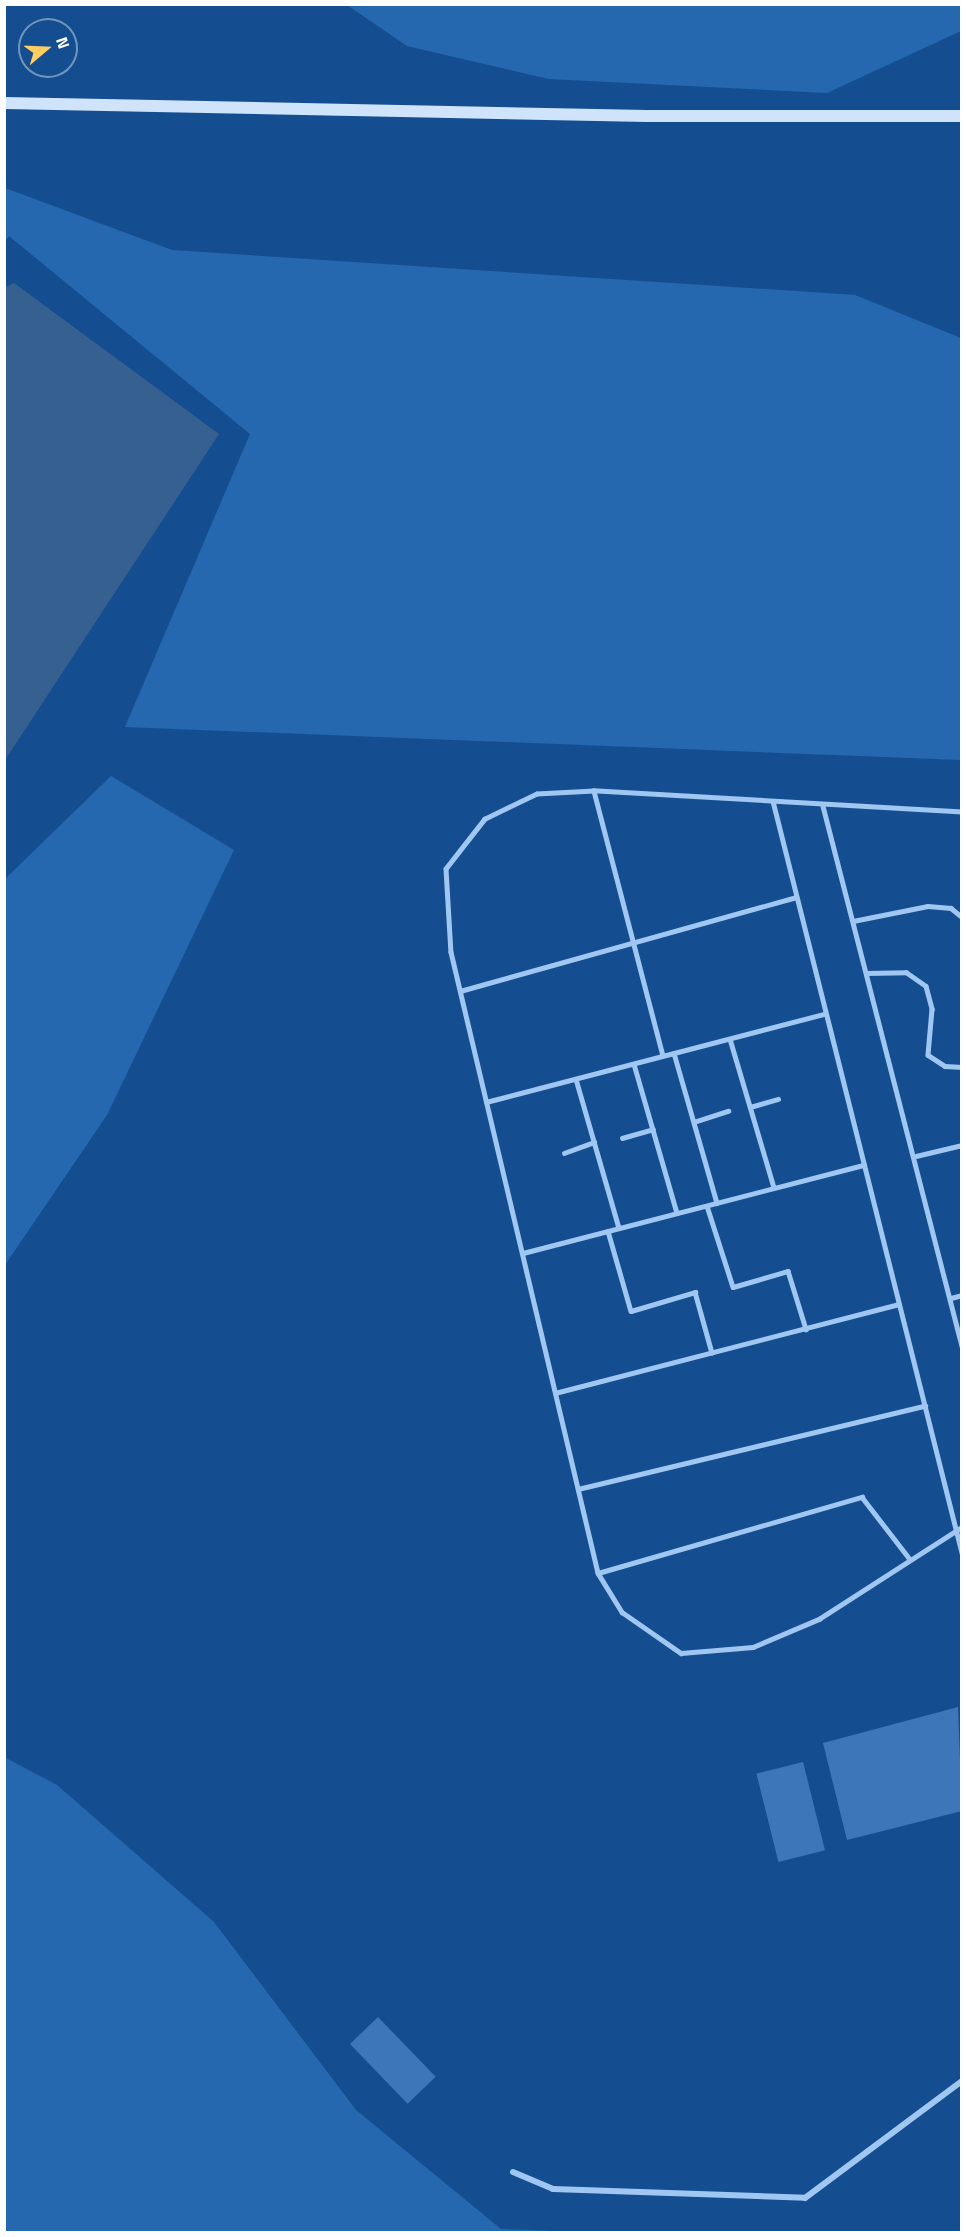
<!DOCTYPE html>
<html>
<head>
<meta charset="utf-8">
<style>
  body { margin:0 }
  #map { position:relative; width:966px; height:2237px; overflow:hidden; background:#144e90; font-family:"Titillium Web",sans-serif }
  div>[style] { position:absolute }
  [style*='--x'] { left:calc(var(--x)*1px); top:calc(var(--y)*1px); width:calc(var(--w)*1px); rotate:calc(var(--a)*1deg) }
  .green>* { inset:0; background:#2668af }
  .water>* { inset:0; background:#366090 }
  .building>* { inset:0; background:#3d77b9; transform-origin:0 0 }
  .lane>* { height:4.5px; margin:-2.25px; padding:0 2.25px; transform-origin:2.25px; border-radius:2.25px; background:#a0c7f1 }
  .street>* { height:6px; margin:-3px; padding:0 3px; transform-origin:3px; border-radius:3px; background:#a0c7f1 }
  .secondary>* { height:12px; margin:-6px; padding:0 6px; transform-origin:6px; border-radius:6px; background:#cfe3fb }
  span { translate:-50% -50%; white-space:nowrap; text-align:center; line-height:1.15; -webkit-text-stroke:4.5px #144e90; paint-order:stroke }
  .frame { position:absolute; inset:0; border:6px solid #fff; pointer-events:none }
  .north { position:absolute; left:18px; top:18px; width:60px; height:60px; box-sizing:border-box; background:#144e90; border:2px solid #7295bc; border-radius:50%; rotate:71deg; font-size:16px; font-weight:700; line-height:24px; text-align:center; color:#fff }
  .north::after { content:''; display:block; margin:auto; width:21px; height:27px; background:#ffcd60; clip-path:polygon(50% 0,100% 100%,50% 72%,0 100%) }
</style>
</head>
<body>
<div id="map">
  <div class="green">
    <i style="clip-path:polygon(961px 4px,961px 31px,827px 93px,549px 79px,407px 46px,347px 5px)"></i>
    <i style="clip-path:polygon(5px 188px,172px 250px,855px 295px,961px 338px,961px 760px,125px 727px,250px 434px,9px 236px,5px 241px)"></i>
    <i style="clip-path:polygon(111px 776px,234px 850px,107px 1115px,5px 1265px,5px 879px)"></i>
    <i style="clip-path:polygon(4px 1757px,57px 1785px,214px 1922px,356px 2110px,501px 2229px,583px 2232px,5px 2232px)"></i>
  </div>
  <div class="water">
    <i style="clip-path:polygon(14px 283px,219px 434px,5px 760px,4px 288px)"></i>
  </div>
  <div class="building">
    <i style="clip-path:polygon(958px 1707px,962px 1811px,847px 1840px,823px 1743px)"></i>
    <i style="left:803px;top:1762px;width:91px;height:48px;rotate:76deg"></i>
    <i style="left:378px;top:2017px;width:83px;height:39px;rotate:46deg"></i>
  </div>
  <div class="lane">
    <i style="--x:594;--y:791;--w:273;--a:75.4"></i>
    <i style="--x:773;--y:801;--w:775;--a:75.89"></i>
    <i style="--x:823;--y:806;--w:558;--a:75.57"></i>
    <i style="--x:962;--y:812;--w:369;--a:-176.7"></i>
    <i style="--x:594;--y:791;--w:57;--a:177"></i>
    <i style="--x:537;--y:794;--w:58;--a:154.3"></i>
    <i style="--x:485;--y:819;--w:63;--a:128"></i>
    <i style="--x:446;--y:869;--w:83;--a:86.6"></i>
    <i style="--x:451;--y:952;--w:638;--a:76.68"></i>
    <i style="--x:598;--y:1573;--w:46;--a:58.4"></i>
    <i style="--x:622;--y:1612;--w:72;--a:34.8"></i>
    <i style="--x:681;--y:1653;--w:72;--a:-4.8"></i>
    <i style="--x:753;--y:1647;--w:72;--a:-23"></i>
    <i style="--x:819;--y:1619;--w:170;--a:-32.8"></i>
    <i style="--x:853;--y:921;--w:76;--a:-11.3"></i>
    <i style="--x:928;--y:906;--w:23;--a:5"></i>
    <i style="--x:951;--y:908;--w:14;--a:39"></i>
    <i style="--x:867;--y:973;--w:39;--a:-1"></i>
    <i style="--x:906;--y:972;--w:24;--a:35"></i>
    <i style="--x:926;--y:986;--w:24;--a:75"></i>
    <i style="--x:932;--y:1009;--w:46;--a:95"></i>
    <i style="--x:928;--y:1055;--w:20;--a:33"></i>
    <i style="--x:945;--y:1066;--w:17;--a:3"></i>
    <i style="--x:460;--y:991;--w:349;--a:-15.6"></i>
    <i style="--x:730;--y:1039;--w:155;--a:73.5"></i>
    <i style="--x:674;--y:1053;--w:156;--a:74"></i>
    <i style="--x:634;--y:1064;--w:155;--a:73.9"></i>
    <i style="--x:576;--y:1079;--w:155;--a:73.9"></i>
    <i style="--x:486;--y:1102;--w:350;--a:-14.6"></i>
    <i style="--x:750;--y:1107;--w:29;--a:-16"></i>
    <i style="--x:694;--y:1122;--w:36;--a:-18"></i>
    <i style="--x:622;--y:1138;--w:32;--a:-16"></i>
    <i style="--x:564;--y:1153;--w:32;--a:-20"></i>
    <i style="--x:916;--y:1156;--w:47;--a:-13.4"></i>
    <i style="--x:707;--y:1206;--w:85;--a:72.2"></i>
    <i style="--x:733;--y:1287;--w:57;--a:-16.2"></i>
    <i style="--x:788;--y:1271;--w:61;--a:72.8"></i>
    <i style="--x:608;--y:1231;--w:83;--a:74"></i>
    <i style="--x:631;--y:1311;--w:67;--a:-16.5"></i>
    <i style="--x:695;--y:1292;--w:63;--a:74.4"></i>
    <i style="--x:523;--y:1253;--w:352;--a:-14.5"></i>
    <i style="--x:951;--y:1298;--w:11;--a:-15"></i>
    <i style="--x:555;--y:1393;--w:355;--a:-14.5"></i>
    <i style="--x:578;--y:1489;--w:357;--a:-13.5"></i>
    <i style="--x:598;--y:1573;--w:275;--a:-16.1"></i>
    <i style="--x:862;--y:1497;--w:77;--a:52.4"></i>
  </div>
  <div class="street">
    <i style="--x:513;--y:2172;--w:43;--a:23"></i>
    <i style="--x:553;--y:2189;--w:252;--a:2"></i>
    <i style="--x:805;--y:2198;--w:196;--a:-36.7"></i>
  </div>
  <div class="secondary">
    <i style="--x:4;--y:103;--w:643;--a:1.16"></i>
    <i style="--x:647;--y:116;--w:315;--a:0"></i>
  </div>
  <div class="frame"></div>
  <div class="north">N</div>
</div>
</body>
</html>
